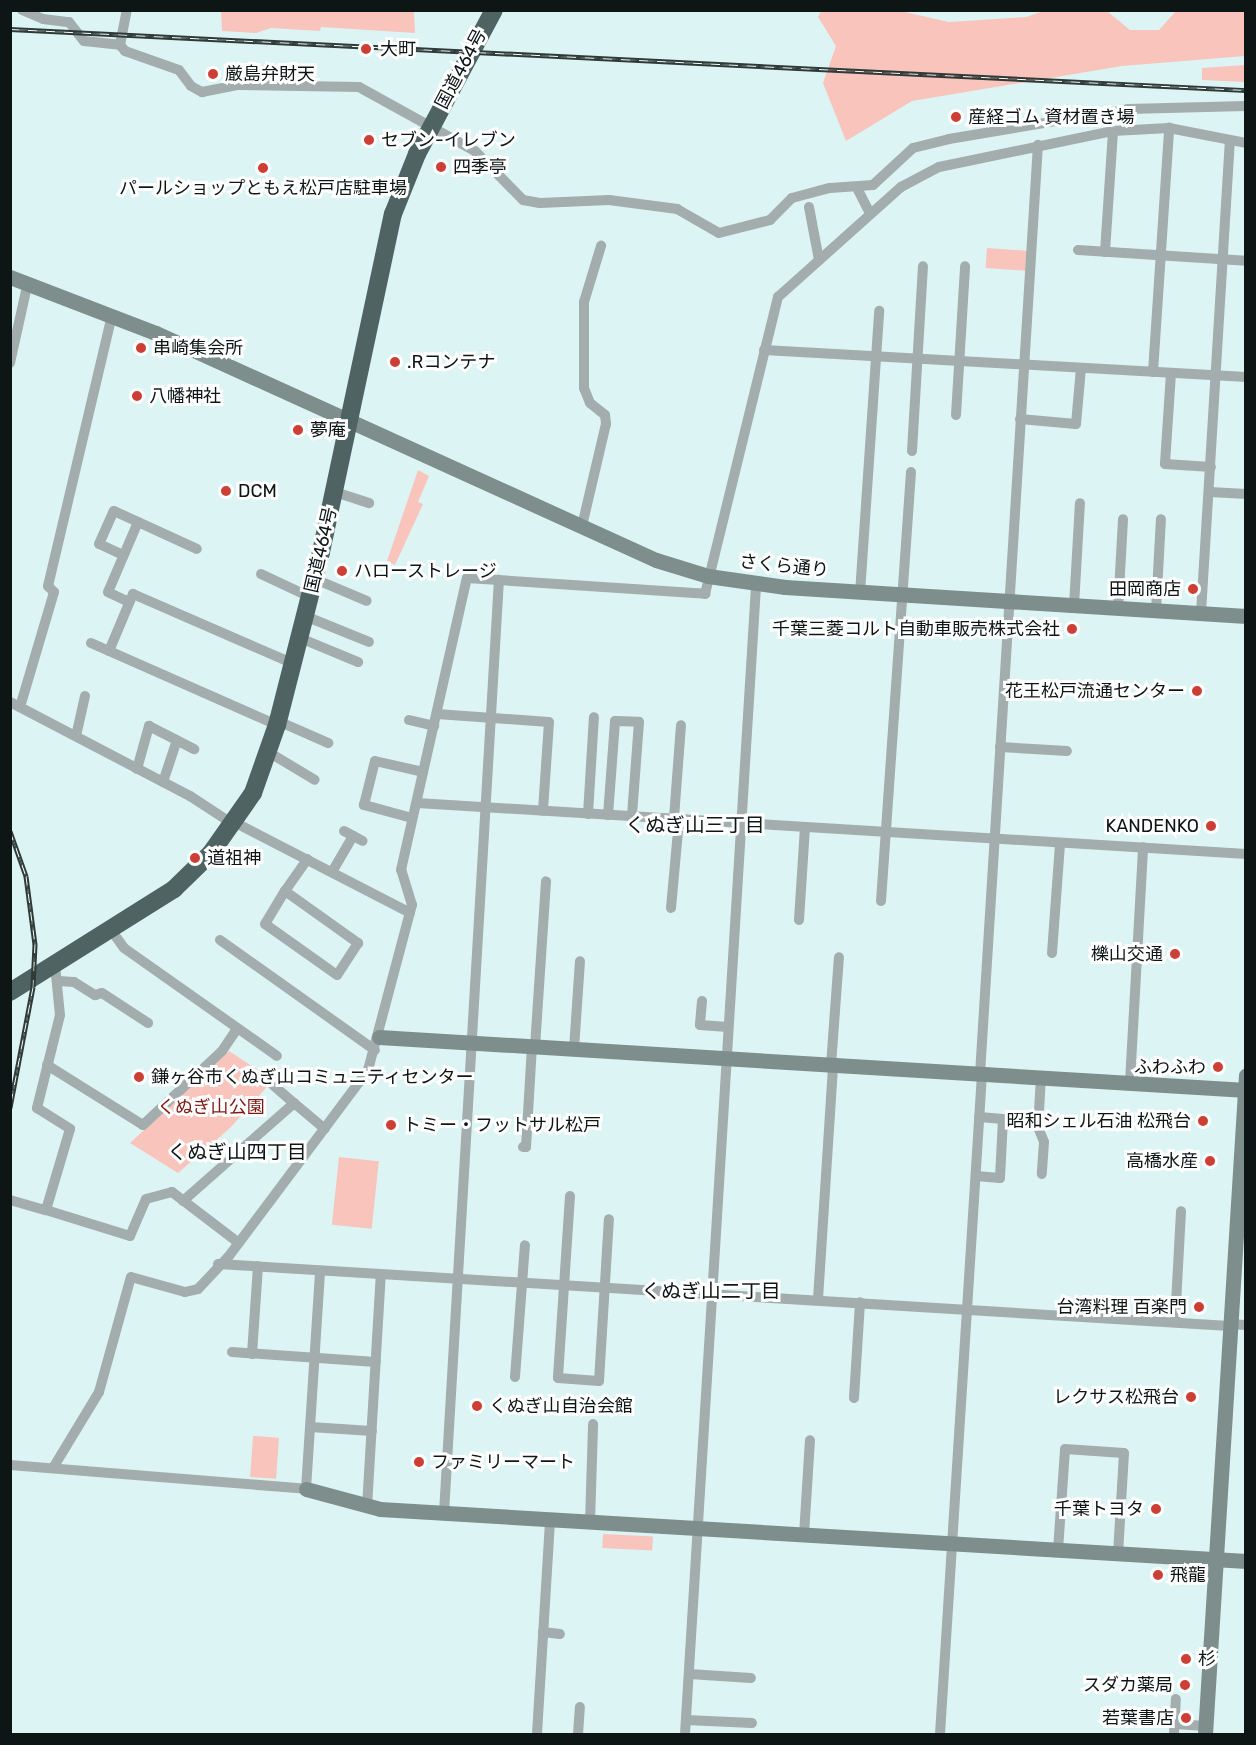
<!DOCTYPE html>
<html>
<head>
<meta charset="utf-8">
<style>
  body { margin:0 }
  #map { position:relative; width:1256px; height:1745px; overflow:hidden; background:#dcf5f4; font-family:Rubik,"Noto Sans JP",sans-serif }
  div>[style] { position:absolute }
  [style*='--x'] { left:calc(var(--x)*1px); top:calc(var(--y)*1px); width:calc(var(--w)*1px); rotate:calc(var(--a)*1deg) }
  .green>* { inset:0; background:#f8c4bc; transform-origin:0 0 }
  .street>* { height:10px; margin:-5px; padding:0 5px; transform-origin:5px; border-radius:5px; background:#a3adad }
  .secondary>* { height:15px; margin:-7.5px; padding:0 7.5px; transform-origin:7.5px; border-radius:7.5px; background:#7e8e8d }
  .highway>* { height:18px; margin:-9px; padding:0 9px; transform-origin:9px; border-radius:9px; background:#4e6362 }
  .rail>* { height:5px; margin-top:-2.5px; transform-origin:0; background:repeating-linear-gradient(90deg,#fff 0 9px,#2e3938 0 18px); box-sizing:border-box; border-block:2px solid #2e3938 }
  .dots>* { width:16px; height:16px; translate:-50% -50%; box-sizing:border-box; border:3px solid #fff; border-radius:50% }
  span { translate:-50% -50%; white-space:nowrap; text-align:center; line-height:1.15; -webkit-text-stroke:6px #fff; paint-order:stroke }
  .poi-label { font-size:18px; color:#0d1615 }
  .left { translate:0 -50%; text-align:left }
  .right { translate:-100% -50%; text-align:right }
  .street-label { font-size:18px; color:#0d1615 }
  .park-label { font-size:18px; color:#7f1712 }
  .neighbourhood-label { font-size:20px; color:#0d1615 }
  .frame { position:absolute; inset:0; border:12px solid #0d1615; pointer-events:none }
</style>
</head>
<body>
<div id="map">
  <div class="green">
    <i style="clip-path:polygon(896px 10px,949px 22px,1026px 17px,1044px 11px,1107px 11px,1130px 30px,1159px 30px,1176px 11px,1245px 11px,1245px 56px,1122px 66px,912px 101px,846px 141px,823px 83px,836px 46px,818px 17px,821px 11px)"></i>
    <i style="clip-path:polygon(221px 11px,414px 11px,415px 33px,321px 27px,320px 31px,271px 28px,256px 33px,222px 31px)"></i>
    <i style="clip-path:polygon(1245px 65px,1245px 82px,1202px 80px,1202px 68px)"></i>
    <i style="left:987px;top:248px;width:41px;height:20px;rotate:4deg"></i>
    <i style="clip-path:polygon(418px 470px,429px 476px,418px 502px,423px 504px,395px 565px,387px 561px)"></i>
    <i style="clip-path:polygon(229px 1051px,273px 1080px,230px 1128px,178px 1173px,130px 1143px)"></i>
    <i style="left:339px;top:1157px;width:40px;height:68px;rotate:6deg"></i>
    <i style="left:253px;top:1436px;width:26px;height:41px;rotate:4deg"></i>
    <i style="left:603px;top:1534px;width:50px;height:14px;rotate:3deg"></i>
  </div>
  <div class="street">
    <i style="--x:22;--y:10;--w:23;--a:23"></i>
    <i style="--x:43;--y:19;--w:26;--a:7"></i>
    <i style="--x:69;--y:22;--w:24;--a:52"></i>
    <i style="--x:84;--y:41;--w:36;--a:6"></i>
    <i style="--x:120;--y:45;--w:8;--a:50"></i>
    <i style="--x:125;--y:51;--w:57;--a:19.4"></i>
    <i style="--x:179;--y:70;--w:20;--a:53"></i>
    <i style="--x:191;--y:86;--w:13;--a:29"></i>
    <i style="--x:202;--y:92;--w:37;--a:-11"></i>
    <i style="--x:238;--y:85;--w:121;--a:0.9"></i>
    <i style="--x:359;--y:87;--w:132;--a:28.9"></i>
    <i style="--x:475;--y:151;--w:69;--a:45.6"></i>
    <i style="--x:523;--y:200;--w:17;--a:10"></i>
    <i style="--x:540;--y:203;--w:69;--a:-2.5"></i>
    <i style="--x:609;--y:200;--w:69;--a:7.5"></i>
    <i style="--x:677;--y:209;--w:48;--a:29.7"></i>
    <i style="--x:719;--y:233;--w:53;--a:-14.3"></i>
    <i style="--x:770;--y:220;--w:31;--a:-45"></i>
    <i style="--x:792;--y:198;--w:39;--a:-15"></i>
    <i style="--x:830;--y:188;--w:43;--a:-4"></i>
    <i style="--x:873;--y:185;--w:54;--a:-42.8"></i>
    <i style="--x:913;--y:148;--w:37;--a:-14"></i>
    <i style="--x:949;--y:139;--w:181;--a:-9.5"></i>
    <i style="--x:1128;--y:109;--w:118;--a:-1.5"></i>
    <i style="--x:120;--y:45;--w:36;--a:-79"></i>
    <i style="--x:857;--y:188;--w:29;--a:63"></i>
    <i style="--x:809;--y:207;--w:54;--a:79.3"></i>
    <i style="--x:1078;--y:250;--w:168;--a:3.7"></i>
    <i style="--x:1105;--y:252;--w:121;--a:-86.2"></i>
    <i style="--x:1113;--y:131;--w:56;--a:-3.1"></i>
    <i style="--x:1169;--y:128;--w:78;--a:11"></i>
    <i style="--x:764;--y:350;--w:483;--a:3.2"></i>
    <i style="--x:10;--y:363;--w:83;--a:-77.5"></i>
    <i style="--x:1153;--y:372;--w:245;--a:-86.2"></i>
    <i style="--x:1171;--y:373;--w:91;--a:93.8"></i>
    <i style="--x:1165;--y:464;--w:46;--a:3.7"></i>
    <i style="--x:956;--y:415;--w:149;--a:-86.5"></i>
    <i style="--x:1020;--y:419;--w:56;--a:5.1"></i>
    <i style="--x:1076;--y:424;--w:56;--a:-84.9"></i>
    <i style="--x:912;--y:451;--w:185;--a:-86.6"></i>
    <i style="--x:335;--y:492;--w:36;--a:18"></i>
    <i style="--x:1210;--y:492;--w:36;--a:3"></i>
    <i style="--x:582;--y:526;--w:105;--a:-76.8"></i>
    <i style="--x:606;--y:424;--w:9;--a:-96"></i>
    <i style="--x:605;--y:415;--w:19;--a:-141"></i>
    <i style="--x:590;--y:403;--w:16;--a:-112"></i>
    <i style="--x:584;--y:388;--w:86;--a:-90"></i>
    <i style="--x:584;--y:302;--w:59;--a:-73.1"></i>
    <i style="--x:123;--y:555;--w:26;--a:-155"></i>
    <i style="--x:99;--y:544;--w:36;--a:-66"></i>
    <i style="--x:114;--y:511;--w:91;--a:24.6"></i>
    <i style="--x:261;--y:574;--w:54;--a:25.1"></i>
    <i style="--x:315;--y:579;--w:56;--a:22.9"></i>
    <i style="--x:860;--y:593;--w:283;--a:-86.1"></i>
    <i style="--x:129;--y:602;--w:23;--a:-155"></i>
    <i style="--x:108;--y:592;--w:76;--a:-66.8"></i>
    <i style="--x:1074;--y:606;--w:103;--a:-86.7"></i>
    <i style="--x:1118;--y:609;--w:90;--a:-86.8"></i>
    <i style="--x:1156;--y:610;--w:91;--a:-86.9"></i>
    <i style="--x:1201;--y:613;--w:474;--a:-86.5"></i>
    <i style="--x:305;--y:616;--w:69;--a:22.1"></i>
    <i style="--x:300;--y:638;--w:63;--a:22.5"></i>
    <i style="--x:91;--y:643;--w:203;--a:23.8"></i>
    <i style="--x:109;--y:651;--w:62;--a:-67.2"></i>
    <i style="--x:133;--y:594;--w:176;--a:23.5"></i>
    <i style="--x:10;--y:702;--w:203;--a:27.6"></i>
    <i style="--x:190;--y:796;--w:51;--a:33.1"></i>
    <i style="--x:20;--y:707;--w:120;--a:-73.5"></i>
    <i style="--x:54;--y:592;--w:8;--a:-135"></i>
    <i style="--x:48;--y:586;--w:278;--a:-76.7"></i>
    <i style="--x:437;--y:714;--w:112;--a:4.1"></i>
    <i style="--x:549;--y:722;--w:89;--a:93.9"></i>
    <i style="--x:409;--y:720;--w:26;--a:13"></i>
    <i style="--x:278;--y:721;--w:55;--a:23.7"></i>
    <i style="--x:76;--y:736;--w:41;--a:-77.3"></i>
    <i style="--x:1000;--y:747;--w:67;--a:3.4"></i>
    <i style="--x:270;--y:753;--w:52;--a:31"></i>
    <i style="--x:137;--y:769;--w:45;--a:-74.4"></i>
    <i style="--x:149;--y:726;--w:51;--a:27.1"></i>
    <i style="--x:163;--y:782;--w:44;--a:-71.6"></i>
    <i style="--x:417;--y:803;--w:831;--a:3.52"></i>
    <i style="--x:588;--y:814;--w:97;--a:-86.5"></i>
    <i style="--x:608;--y:815;--w:94;--a:-85.7"></i>
    <i style="--x:615;--y:721;--w:24;--a:2"></i>
    <i style="--x:639;--y:722;--w:94;--a:94.3"></i>
    <i style="--x:412;--y:818;--w:50;--a:-164.8"></i>
    <i style="--x:364;--y:805;--w:45;--a:-76"></i>
    <i style="--x:375;--y:761;--w:49;--a:12.9"></i>
    <i style="--x:674;--y:818;--w:93;--a:-85.7"></i>
    <i style="--x:234;--y:822;--w:198;--a:27.3"></i>
    <i style="--x:344;--y:831;--w:21;--a:28"></i>
    <i style="--x:332;--y:872;--w:42;--a:-59.7"></i>
    <i style="--x:285;--y:891;--w:90;--a:35.5"></i>
    <i style="--x:358;--y:943;--w:38;--a:123"></i>
    <i style="--x:337;--y:975;--w:88;--a:-144.7"></i>
    <i style="--x:265;--y:924;--w:39;--a:-59"></i>
    <i style="--x:285;--y:891;--w:39;--a:-55"></i>
    <i style="--x:881;--y:901;--w:430;--a:-86"></i>
    <i style="--x:671;--y:908;--w:88;--a:-84.8"></i>
    <i style="--x:799;--y:920;--w:93;--a:-86.3"></i>
    <i style="--x:111;--y:930;--w:22;--a:54"></i>
    <i style="--x:124;--y:948;--w:187;--a:35.2"></i>
    <i style="--x:220;--y:940;--w:190;--a:35.4"></i>
    <i style="--x:1052;--y:953;--w:110;--a:-85.8"></i>
    <i style="--x:55;--y:965;--w:50;--a:84.3"></i>
    <i style="--x:60;--y:1015;--w:96;--a:103.9"></i>
    <i style="--x:37;--y:1108;--w:39;--a:32"></i>
    <i style="--x:70;--y:1129;--w:84;--a:106.5"></i>
    <i style="--x:46;--y:1210;--w:88;--a:17.2"></i>
    <i style="--x:130;--y:1236;--w:40;--a:-66.6"></i>
    <i style="--x:146;--y:1199;--w:27;--a:-15"></i>
    <i style="--x:172;--y:1192;--w:84;--a:37.3"></i>
    <i style="--x:59;--y:981;--w:15;--a:4"></i>
    <i style="--x:74;--y:982;--w:25;--a:32"></i>
    <i style="--x:95;--y:995;--w:7;--a:-16"></i>
    <i style="--x:102;--y:993;--w:55;--a:33.1"></i>
    <i style="--x:702;--y:1001;--w:24;--a:95"></i>
    <i style="--x:700;--y:1025;--w:28;--a:4"></i>
    <i style="--x:535;--y:1047;--w:166;--a:-86.2"></i>
    <i style="--x:574;--y:1049;--w:88;--a:-86.1"></i>
    <i style="--x:47;--y:1065;--w:113;--a:32"></i>
    <i style="--x:143;--y:1125;--w:108;--a:-43.1"></i>
    <i style="--x:222;--y:1051;--w:27;--a:-56"></i>
    <i style="--x:831;--y:1065;--w:108;--a:-85.8"></i>
    <i style="--x:980;--y:1074;--w:931;--a:-86.43"></i>
    <i style="--x:1041;--y:1077;--w:50;--a:93.4"></i>
    <i style="--x:1038;--y:1127;--w:16;--a:68"></i>
    <i style="--x:1044;--y:1142;--w:32;--a:94"></i>
    <i style="--x:1130;--y:1082;--w:235;--a:-86.8"></i>
    <i style="--x:273;--y:1085;--w:28;--a:41"></i>
    <i style="--x:523;--y:1147;--w:3;--a:0"></i>
    <i style="--x:526;--y:1147;--w:101;--a:-86.6"></i>
    <i style="--x:976;--y:1176;--w:24;--a:5"></i>
    <i style="--x:1000;--y:1178;--w:59;--a:-87.1"></i>
    <i style="--x:1003;--y:1119;--w:24;--a:-175"></i>
    <i style="--x:570;--y:1196;--w:182;--a:93.8"></i>
    <i style="--x:558;--y:1378;--w:41;--a:4.2"></i>
    <i style="--x:599;--y:1381;--w:162;--a:-86.5"></i>
    <i style="--x:10;--y:1200;--w:37;--a:16"></i>
    <i style="--x:183;--y:1201;--w:148;--a:-41.4"></i>
    <i style="--x:294;--y:1103;--w:40;--a:40"></i>
    <i style="--x:218;--y:1264;--w:1013;--a:3.51"></i>
    <i style="--x:818;--y:1299;--w:234;--a:-86.3"></i>
    <i style="--x:1175;--y:1322;--w:111;--a:-86.9"></i>
    <i style="--x:1229;--y:1324;--w:17;--a:3"></i>
    <i style="--x:232;--y:1352;--w:144;--a:4"></i>
    <i style="--x:252;--y:1354;--w:88;--a:-86.1"></i>
    <i style="--x:515;--y:1377;--w:132;--a:-85.7"></i>
    <i style="--x:854;--y:1398;--w:96;--a:-86.4"></i>
    <i style="--x:310;--y:1427;--w:62;--a:3.7"></i>
    <i style="--x:10;--y:1465;--w:297;--a:4.6"></i>
    <i style="--x:306;--y:1489;--w:219;--a:-86.3"></i>
    <i style="--x:53;--y:1468;--w:89;--a:-58.8"></i>
    <i style="--x:99;--y:1392;--w:119;--a:-74.5"></i>
    <i style="--x:131;--y:1277;--w:56;--a:15.5"></i>
    <i style="--x:185;--y:1292;--w:13;--a:-13"></i>
    <i style="--x:198;--y:1289;--w:45;--a:-46.8"></i>
    <i style="--x:229;--y:1256;--w:232;--a:-53.2"></i>
    <i style="--x:368;--y:1070;--w:171;--a:-75.1"></i>
    <i style="--x:412;--y:905;--w:37;--a:-107"></i>
    <i style="--x:401;--y:870;--w:299;--a:-77.3"></i>
    <i style="--x:467;--y:578;--w:239;--a:3.8"></i>
    <i style="--x:705;--y:594;--w:306;--a:-76.2"></i>
    <i style="--x:778;--y:297;--w:165;--a:-41.8"></i>
    <i style="--x:901;--y:187;--w:43;--a:-27.8"></i>
    <i style="--x:939;--y:167;--w:178;--a:-11.7"></i>
    <i style="--x:367;--y:1507;--w:233;--a:-86.6"></i>
    <i style="--x:444;--y:1513;--w:935;--a:-86.63"></i>
    <i style="--x:590;--y:1522;--w:98;--a:-88.2"></i>
    <i style="--x:804;--y:1535;--w:95;--a:-86.4"></i>
    <i style="--x:1058;--y:1550;--w:101;--a:-86"></i>
    <i style="--x:1065;--y:1449;--w:59;--a:3.9"></i>
    <i style="--x:1124;--y:1453;--w:101;--a:93.4"></i>
    <i style="--x:543;--y:1632;--w:17;--a:7"></i>
    <i style="--x:689;--y:1674;--w:62;--a:3.7"></i>
    <i style="--x:686;--y:1720;--w:66;--a:2.6"></i>
    <i style="--x:1175;--y:1724;--w:30;--a:4"></i>
    <i style="--x:537;--y:1734;--w:215;--a:-86.5"></i>
    <i style="--x:578;--y:1734;--w:27;--a:-86"></i>
    <i style="--x:685;--y:1734;--w:1151;--a:-86.46"></i>
    <i style="--x:940;--y:1734;--w:661;--a:-86.36"></i>
    <i style="--x:1174;--y:1734;--w:35;--a:-87"></i>
  </div>
  <div class="secondary">
    <i style="--x:10;--y:277;--w:156;--a:21"></i>
    <i style="--x:156;--y:333;--w:549;--a:24.42"></i>
    <i style="--x:656;--y:560;--w:54;--a:17.1"></i>
    <i style="--x:708;--y:576;--w:78;--a:8.1"></i>
    <i style="--x:785;--y:587;--w:462;--a:3.6"></i>
    <i style="--x:379;--y:1037;--w:869;--a:3.5"></i>
    <i style="--x:306;--y:1489;--w:77;--a:15.1"></i>
    <i style="--x:380;--y:1509;--w:868;--a:3.44"></i>
    <i style="--x:1205;--y:1734;--w:660;--a:-86.44"></i>
  </div>
  <div class="highway">
    <i style="--x:10;--y:992;--w:194;--a:-32.1"></i>
    <i style="--x:174;--y:889;--w:52;--a:-44.2"></i>
    <i style="--x:211;--y:853;--w:73;--a:-55"></i>
    <i style="--x:253;--y:793;--w:72;--a:-70.6"></i>
    <i style="--x:277;--y:725;--w:179;--a:-75.7"></i>
    <i style="--x:321;--y:552;--w:346;--a:-78"></i>
    <i style="--x:393;--y:214;--w:65;--a:-68.2"></i>
    <i style="--x:417;--y:154;--w:163;--a:-61.9"></i>
  </div>
  <div class="rail">
    <i style="--x:10;--y:29;--w:1238;--a:2.83"></i>
    <i style="--x:10;--y:831;--w:48;--a:70.4"></i>
    <i style="--x:26;--y:876;--w:69;--a:82.5"></i>
    <i style="--x:35;--y:944;--w:43;--a:92.7"></i>
    <i style="--x:33;--y:987;--w:123;--a:100.8"></i>
  </div>
  <div class="dots">
    <i style="left:366px;top:49px;background:#cd3f34"></i>
    <i style="left:213px;top:74px;background:#cd3f34"></i>
    <i style="left:956px;top:117px;background:#cd3f34"></i>
    <i style="left:369px;top:140px;background:#cd3f34"></i>
    <i style="left:441px;top:167px;background:#cd3f34"></i>
    <i style="left:263px;top:168px;background:#cd3f34"></i>
    <i style="left:141px;top:348px;background:#cd3f34"></i>
    <i style="left:395px;top:362px;background:#cd3f34"></i>
    <i style="left:137px;top:396px;background:#cd3f34"></i>
    <i style="left:298px;top:430px;background:#cd3f34"></i>
    <i style="left:226px;top:491px;background:#cd3f34"></i>
    <i style="left:342px;top:571px;background:#cd3f34"></i>
    <i style="left:1193px;top:589px;background:#cd3f34"></i>
    <i style="left:1072px;top:629px;background:#cd3f34"></i>
    <i style="left:1197px;top:691px;background:#cd3f34"></i>
    <i style="left:1211px;top:826px;background:#cd3f34"></i>
    <i style="left:195px;top:858px;background:#cd3f34"></i>
    <i style="left:1175px;top:954px;background:#cd3f34"></i>
    <i style="left:1218px;top:1067px;background:#cd3f34"></i>
    <i style="left:139px;top:1077px;background:#cd3f34"></i>
    <i style="left:1203px;top:1121px;background:#cd3f34"></i>
    <i style="left:391px;top:1125px;background:#cd3f34"></i>
    <i style="left:1210px;top:1161px;background:#cd3f34"></i>
    <i style="left:1199px;top:1307px;background:#cd3f34"></i>
    <i style="left:1191px;top:1397px;background:#cd3f34"></i>
    <i style="left:477px;top:1406px;background:#cd3f34"></i>
    <i style="left:419px;top:1462px;background:#cd3f34"></i>
    <i style="left:1156px;top:1509px;background:#cd3f34"></i>
    <i style="left:1158px;top:1575px;background:#cd3f34"></i>
    <i style="left:1186px;top:1659px;background:#cd3f34"></i>
    <i style="left:1185px;top:1685px;background:#cd3f34"></i>
    <i style="left:1186px;top:1718px;background:#cd3f34"></i>
  </div>
  <div class="poi-label">
    <span class="left" style="left:380px;top:49px">大町</span>
    <span class="left" style="left:225px;top:74px">厳島弁財天</span>
    <span class="left" style="left:968px;top:117px">産経ゴム 資材置き場</span>
    <span class="left" style="left:381px;top:140px">セブン-イレブン</span>
    <span class="left" style="left:453px;top:167px">四季亭</span>
    <span style="left:263px;top:188px">パールショップともえ松戸店駐車場</span>
    <span class="left" style="left:153px;top:348px">串崎集会所</span>
    <span class="left" style="left:407px;top:362px">.Rコンテナ</span>
    <span class="left" style="left:149px;top:396px">八幡神社</span>
    <span class="left" style="left:310px;top:430px">夢庵</span>
    <span class="left" style="left:238px;top:491px">DCM</span>
    <span class="left" style="left:354px;top:571px">ハローストレージ</span>
    <span class="right" style="left:1181px;top:589px">田岡商店</span>
    <span class="right" style="left:1060px;top:629px">千葉三菱コルト自動車販売株式会社</span>
    <span class="right" style="left:1185px;top:691px">花王松戸流通センター</span>
    <span class="right" style="left:1199px;top:826px">KANDENKO</span>
    <span class="left" style="left:207px;top:858px">道祖神</span>
    <span class="right" style="left:1163px;top:954px">櫟山交通</span>
    <span class="right" style="left:1206px;top:1067px">ふわふわ</span>
    <span class="left" style="left:151px;top:1077px">鎌ヶ谷市くぬぎ山コミュニティセンター</span>
    <span class="right" style="left:1191px;top:1121px">昭和シェル石油 松飛台</span>
    <span class="left" style="left:403px;top:1125px">トミー・フットサル松戸</span>
    <span class="right" style="left:1198px;top:1161px">高橋水産</span>
    <span class="right" style="left:1187px;top:1307px">台湾料理 百楽門</span>
    <span class="right" style="left:1179px;top:1397px">レクサス松飛台</span>
    <span class="left" style="left:489px;top:1406px">くぬぎ山自治会館</span>
    <span class="left" style="left:431px;top:1462px">ファミリーマート</span>
    <span class="right" style="left:1144px;top:1509px">千葉トヨタ</span>
    <span class="left" style="left:1170px;top:1575px">飛龍</span>
    <span class="left" style="left:1198px;top:1659px">杉</span>
    <span class="right" style="left:1173px;top:1685px">スダカ薬局</span>
    <span class="right" style="left:1174px;top:1718px">若葉書店</span>
  </div>
  <div class="street-label">
    <span style="left:461px;top:69px;rotate:-62deg">国道464号</span>
    <span style="left:321px;top:550px;rotate:-77deg">国道464号</span>
    <span style="left:784px;top:566px;rotate:6deg">さくら通り</span>
  </div>
  <div class="park-label">
    <span style="left:211px;top:1107px">くぬぎ山公園</span>
  </div>
  <div class="neighbourhood-label">
    <span style="left:695px;top:825px">くぬぎ山三丁目</span>
    <span style="left:237px;top:1152px">くぬぎ山四丁目</span>
    <span style="left:711px;top:1291px">くぬぎ山二丁目</span>
  </div>
  <div class="frame"></div>
</div>
</body>
</html>
